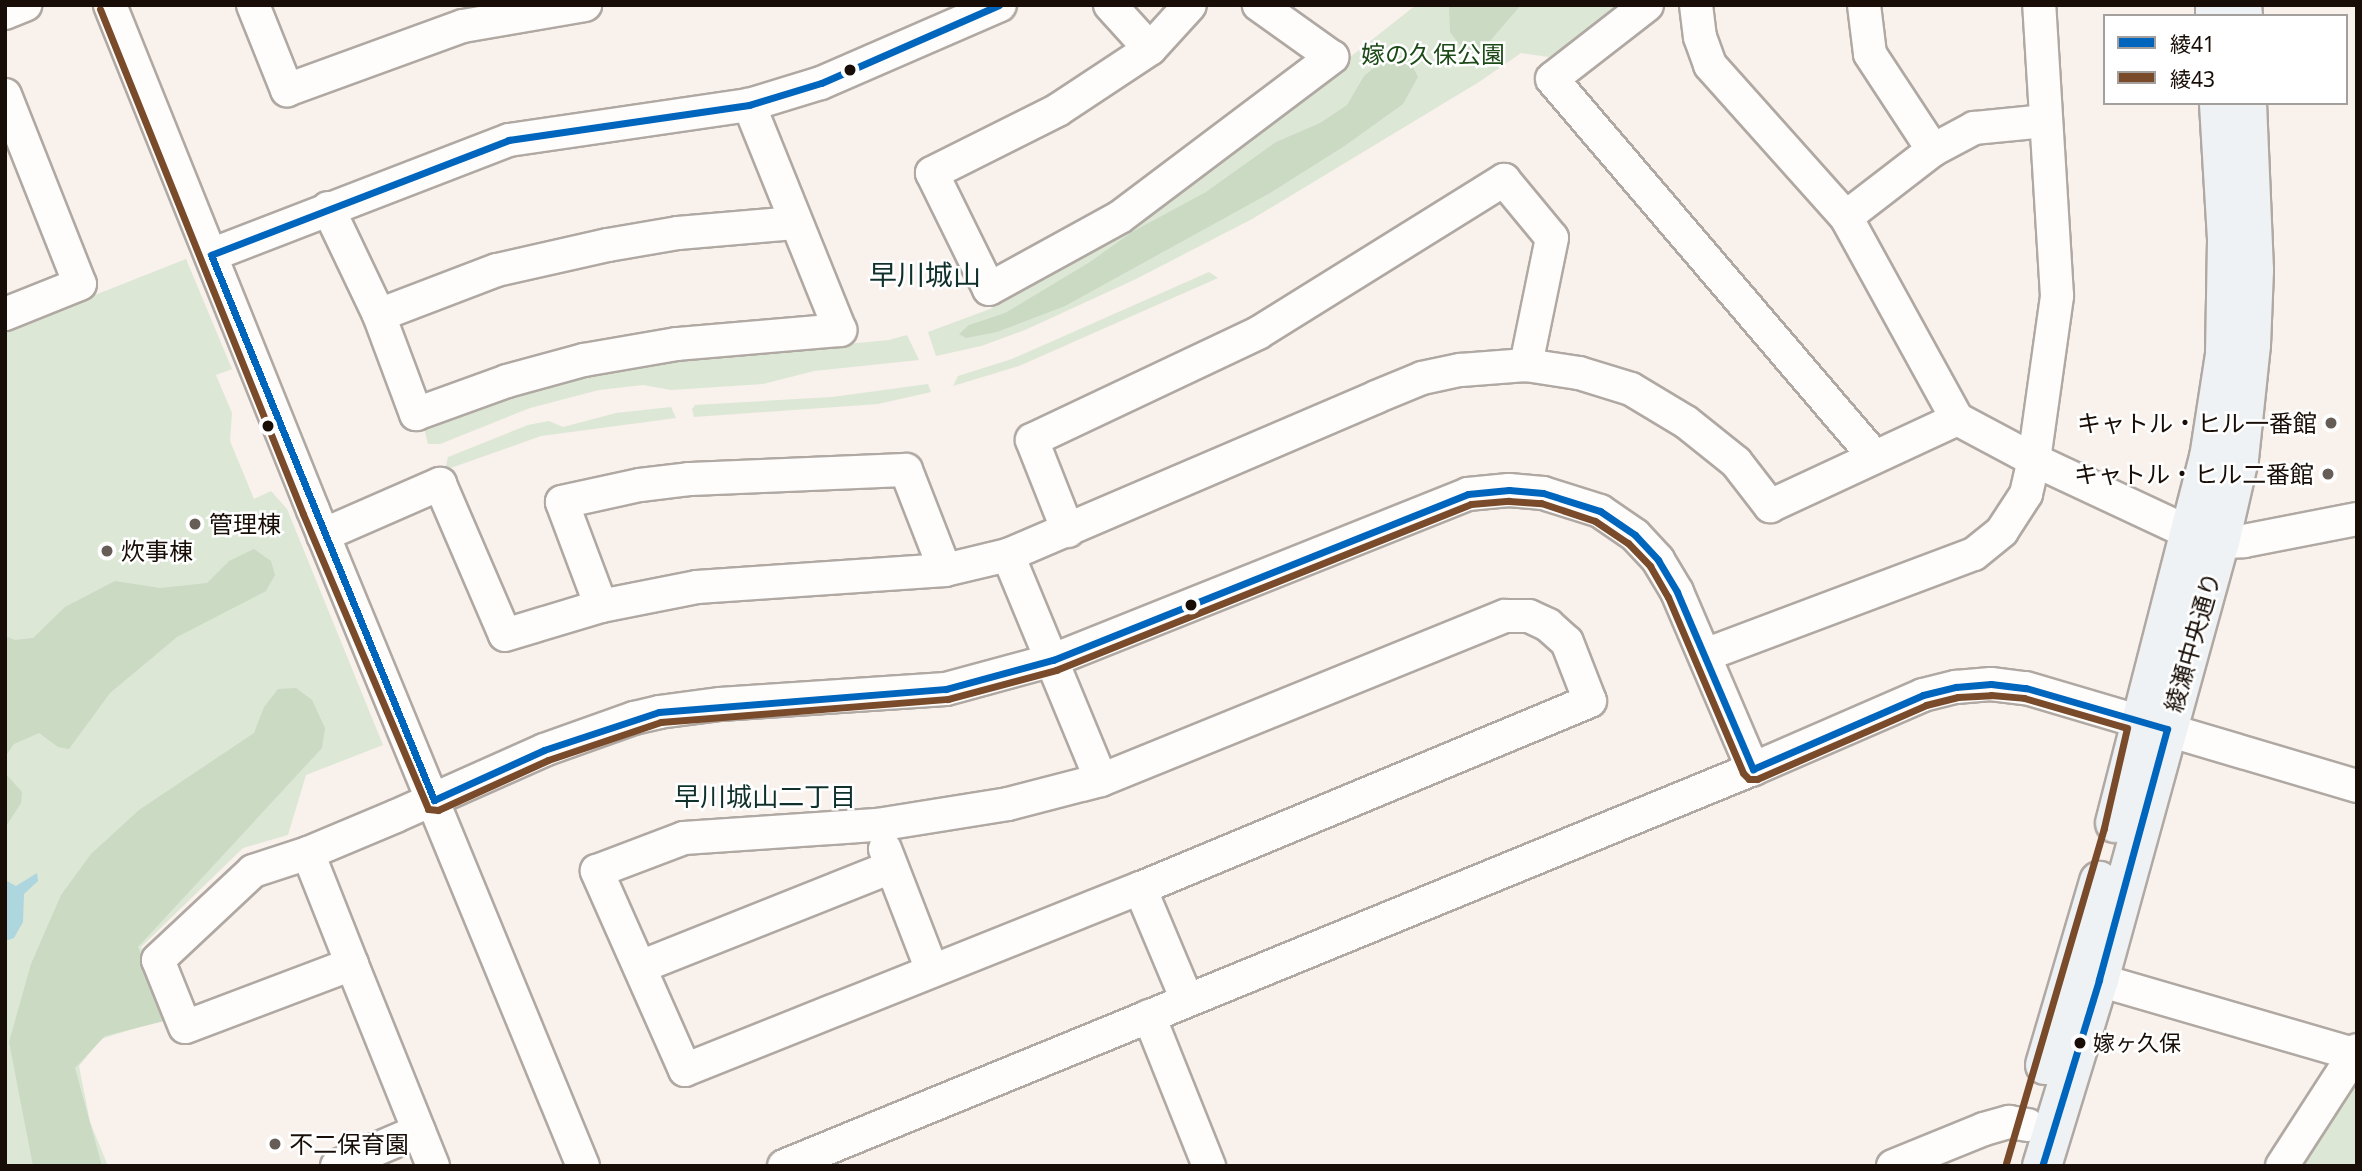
<!DOCTYPE html>
<html>
<head>
<meta charset="utf-8">
<style>
  body { margin:0 }
  #map { position:relative; width:2362px; height:1171px; overflow:hidden; background:#f8f1ec; font-family:"Noto Sans","Noto Sans JP",sans-serif }
  div>[style] { position:absolute }
  [style*='--x'] { left:calc(var(--x)*1px); top:calc(var(--y)*1px); width:calc(var(--w)*1px); rotate:calc(var(--a)*1deg) }
  .green>* { inset:0; background:#dde7d6 }
  .forest>* { inset:0; background:#cadac3 }
  .water>* { inset:0; background:#add6de }
  .roads { filter:drop-shadow(2px 0 #b0a8a2) drop-shadow(-2px 0 #b0a8a2) drop-shadow(0 2px #b0a8a2) drop-shadow(0 -2px #b0a8a2) }
  .minor>* { height:32px; margin:-16px; padding:0 16px; transform-origin:16px; border-radius:16px; background:#fefdfc }
  .major>* { height:38px; margin:-19px; padding:0 19px; transform-origin:19px; border-radius:19px; background:#eff2f4 }
  .bus-1>* { height:7px; margin:-3.5px; padding:0 3.5px; transform-origin:3.5px; border-radius:3.5px; background:#0065bd }
  .bus-2>* { height:7px; margin:-3.5px; padding:0 3.5px; transform-origin:3.5px; border-radius:3.5px; background:#7a4b2a }
  .dots>* { width:19px; height:19px; translate:-50% -50%; box-sizing:border-box; border:4px solid #fff; border-radius:50% }
  span { translate:-50% -50%; white-space:nowrap; text-align:center; line-height:1.15; -webkit-text-stroke:5px #fff; paint-order:stroke }
  .bus-label { font-size:22px; color:#180e07 }
  .left { translate:0 -50%; text-align:left }
  .park-label { font-size:24px; color:#1b4a17 }
  .poi-label { font-size:24px; color:#180e07 }
  .right { translate:-100% -50%; text-align:right }
  .street-label { font-size:24px; color:#180e07 }
  .neighbourhood-label { font-size:26px; color:#0f302b }
  .quarter-label { font-size:28px; color:#0f302b }
  .frame { position:absolute; inset:0; border:7px solid #180e07; pointer-events:none }
  .legend { position:absolute; left:2103px; top:14px; width:245px; height:91px; box-sizing:border-box; background:#fff; border:2px solid #a39f9c; margin:0; padding:9px 12px; list-style:none; font-size:21px; color:#180e07 }
  .legend li { display:flex; align-items:center; gap:14px; height:35px }
  .legend b { width:35px; border:2px solid #a39f9c }
</style>
</head>
<body>
<div id="map">
  <div class="green">
    <i style="clip-path:polygon(1416px 5px,1624px 5px,1549px 57px,1521px 53px,1479px 82px,1252px 219px,1136px 279px,1025px 330px,981px 346px,936px 356px,928px 332px,990px 309px,1084px 252px,1330px 73px)"></i>
    <i style="clip-path:polygon(186px 259px,232px 369px,216px 375px,232px 413px,230px 441px,254px 499px,271px 491px,287px 509px,383px 745px,306px 775px,288px 835px,243px 848px,141px 947px,168px 1018px,101px 1039px,79px 1066px,90px 1122px,108px 1166px,5px 1166px,5px 325px,9px 329px)"></i>
    <i style="clip-path:polygon(1209px 272px,1218px 278px,1019px 366px,953px 386px,958px 376px,1012px 359px)"></i>
    <i style="clip-path:polygon(907px 335px,919px 360px,814px 371px,763px 384px,671px 390px,643px 385px,599px 390px,530px 408px,440px 444px,428px 444px,423px 424px,544px 383px,619px 366px,889px 340px)"></i>
    <i style="clip-path:polygon(928px 384px,931px 392px,878px 404px,694px 417px,692px 409px,695px 405px,832px 397px)"></i>
    <i style="clip-path:polygon(671px 407px,676px 418px,541px 436px,445px 470px,448px 457px,528px 425px,549px 421px,563px 427px,616px 413px)"></i>
    <i style="clip-path:polygon(2357px 1063px,2357px 1166px,2292px 1166px)"></i>
  </div>
  <div class="forest">
    <i style="clip-path:polygon(1449px 5px,1521px 5px,1483px 49px,1465px 52px,1450px 32px)"></i>
    <i style="clip-path:polygon(1388px 56px,1407px 56px,1418px 77px,1403px 104px,1346px 145px,1270px 193px,1065px 306px,997px 332px,966px 338px,959px 334px,969px 325px,1005px 313px,1090px 262px,1132px 232px,1206px 192px,1276px 142px,1320px 123px,1347px 105px,1364px 76px)"></i>
    <i style="clip-path:polygon(254px 549px,271px 561px,275px 575px,266px 591px,177px 637px,110px 693px,69px 749px,58px 747px,39px 733px,14px 744px,5px 757px,5px 636px,15px 640px,33px 638px,65px 607px,115px 581px,160px 588px,207px 583px,229px 561px)"></i>
    <i style="clip-path:polygon(296px 688px,312px 700px,325px 728px,322px 748px,138px 947px,168px 1020px,105px 1036px,75px 1068px,102px 1166px,33px 1166px,9px 1042px,31px 964px,61px 895px,91px 854px,139px 810px,254px 733px,264px 707px,278px 689px)"></i>
    <i style="clip-path:polygon(5px 773px,22px 792px,21px 803px,5px 828px)"></i>
  </div>
  <div class="water">
    <i style="clip-path:polygon(37px 873px,38px 881px,24px 894px,23px 922px,14px 938px,5px 941px,5px 880px,16px 886px)"></i>
  </div>
  <div class="roads">
    <div class="minor">
      <i style="--x:110;--y:5;--w:544;--a:68.1"></i>
      <i style="--x:313;--y:510;--w:709;--a:67.63"></i>
      <i style="--x:253;--y:5;--w:92;--a:68.2"></i>
      <i style="--x:287;--y:90;--w:187;--a:-20"></i>
      <i style="--x:463;--y:26;--w:124;--a:-9.8"></i>
      <i style="--x:1110;--y:5;--w:59;--a:47.7"></i>
      <i style="--x:1150;--y:49;--w:59;--a:-47.7"></i>
      <i style="--x:1647;--y:5;--w:120;--a:142.1"></i>
      <i style="--x:1552;--y:79;--w:496;--a:49.5"></i>
      <i style="--x:1696;--y:5;--w:32;--a:83"></i>
      <i style="--x:1700;--y:37;--w:30;--a:70"></i>
      <i style="--x:1710;--y:65;--w:204;--a:48.2"></i>
      <i style="--x:1846;--y:217;--w:230;--a:61.2"></i>
      <i style="--x:1957;--y:419;--w:87;--a:28"></i>
      <i style="--x:2034;--y:460;--w:174;--a:25.1"></i>
      <i style="--x:1864;--y:5;--w:49;--a:83"></i>
      <i style="--x:1870;--y:54;--w:115;--a:56.7"></i>
      <i style="--x:5;--y:13;--w:22;--a:-22"></i>
      <i style="--x:1150;--y:49;--w:110;--a:146.5"></i>
      <i style="--x:1058;--y:110;--w:141;--a:153.4"></i>
      <i style="--x:932;--y:173;--w:129;--a:63.8"></i>
      <i style="--x:989;--y:289;--w:149;--a:-28.8"></i>
      <i style="--x:1120;--y:217;--w:266;--a:-37"></i>
      <i style="--x:1332;--y:57;--w:90;--a:-144.5"></i>
      <i style="--x:5;--y:95;--w:203;--a:68.4"></i>
      <i style="--x:80;--y:284;--w:81;--a:158.2"></i>
      <i style="--x:328;--y:208;--w:119;--a:64.5"></i>
      <i style="--x:379;--y:315;--w:106;--a:69.5"></i>
      <i style="--x:416;--y:414;--w:97;--a:-19.9"></i>
      <i style="--x:507;--y:381;--w:80;--a:-15.3"></i>
      <i style="--x:584;--y:360;--w:94;--a:-9.8"></i>
      <i style="--x:677;--y:344;--w:164;--a:-4.9"></i>
      <i style="--x:840;--y:330;--w:243;--a:-112"></i>
      <i style="--x:1846;--y:217;--w:110;--a:-37.6"></i>
      <i style="--x:1933;--y:150;--w:47;--a:-28.2"></i>
      <i style="--x:1974;--y:128;--w:71;--a:-5.6"></i>
      <i style="--x:211;--y:255;--w:319;--a:-21.1"></i>
      <i style="--x:509;--y:140;--w:243;--a:-8.3"></i>
      <i style="--x:749;--y:105;--w:75;--a:-17"></i>
      <i style="--x:821;--y:83;--w:195;--a:-23.5"></i>
      <i style="--x:379;--y:315;--w:126;--a:-20.9"></i>
      <i style="--x:497;--y:270;--w:114;--a:-12.7"></i>
      <i style="--x:608;--y:245;--w:71;--a:-9.7"></i>
      <i style="--x:678;--y:233;--w:117;--a:-4.9"></i>
      <i style="--x:1068;--y:531;--w:98;--a:-111.6"></i>
      <i style="--x:1032;--y:440;--w:250;--a:-25.3"></i>
      <i style="--x:1258;--y:333;--w:290;--a:-31.9"></i>
      <i style="--x:1504;--y:180;--w:75;--a:50.4"></i>
      <i style="--x:1552;--y:238;--w:130;--a:101.6"></i>
      <i style="--x:323;--y:535;--w:128;--a:-23.6"></i>
      <i style="--x:440;--y:484;--w:164;--a:66.7"></i>
      <i style="--x:505;--y:635;--w:100;--a:-16.8"></i>
      <i style="--x:601;--y:606;--w:98;--a:-11.2"></i>
      <i style="--x:697;--y:587;--w:249;--a:-3.9"></i>
      <i style="--x:945;--y:570;--w:65;--a:-13.4"></i>
      <i style="--x:1008;--y:555;--w:400;--a:-23.2"></i>
      <i style="--x:1376;--y:397;--w:50;--a:-22.4"></i>
      <i style="--x:1422;--y:378;--w:40;--a:-12"></i>
      <i style="--x:1461;--y:370;--w:65;--a:-4.4"></i>
      <i style="--x:1526;--y:365;--w:54;--a:8.6"></i>
      <i style="--x:1579;--y:373;--w:54;--a:17.1"></i>
      <i style="--x:1631;--y:389;--w:64;--a:31"></i>
      <i style="--x:1686;--y:422;--w:64;--a:38.7"></i>
      <i style="--x:1736;--y:462;--w:56;--a:52.3"></i>
      <i style="--x:1770;--y:506;--w:206;--a:-24.9"></i>
      <i style="--x:2220;--y:542;--w:24;--a:-2"></i>
      <i style="--x:2244;--y:541;--w:115;--a:-11"></i>
      <i style="--x:1008;--y:555;--w:243;--a:67.5"></i>
      <i style="--x:601;--y:606;--w:111;--a:-110.6"></i>
      <i style="--x:562;--y:502;--w:80;--a:-12.3"></i>
      <i style="--x:640;--y:485;--w:49;--a:-7"></i>
      <i style="--x:689;--y:479;--w:217;--a:-2.4"></i>
      <i style="--x:906;--y:470;--w:107;--a:68.7"></i>
      <i style="--x:1505;--y:616;--w:24;--a:0"></i>
      <i style="--x:1529;--y:616;--w:21;--a:25"></i>
      <i style="--x:1548;--y:625;--w:25;--a:42"></i>
      <i style="--x:1567;--y:642;--w:63;--a:68.7"></i>
      <i style="--x:1590;--y:701;--w:487;--a:157.4"></i>
      <i style="--x:1140;--y:888;--w:490;--a:158.2"></i>
      <i style="--x:685;--y:1070;--w:218;--a:-113.9"></i>
      <i style="--x:597;--y:871;--w:93;--a:-20.8"></i>
      <i style="--x:684;--y:838;--w:193;--a:-3.9"></i>
      <i style="--x:877;--y:825;--w:133;--a:-9.1"></i>
      <i style="--x:1008;--y:804;--w:96;--a:-14.5"></i>
      <i style="--x:1101;--y:780;--w:436;--a:-22.1"></i>
      <i style="--x:1705;--y:655;--w:287;--a:-20.6"></i>
      <i style="--x:1974;--y:554;--w:36;--a:-39"></i>
      <i style="--x:2002;--y:531;--w:44;--a:-57"></i>
      <i style="--x:2026;--y:494;--w:35;--a:-77"></i>
      <i style="--x:2034;--y:460;--w:166;--a:-82"></i>
      <i style="--x:2057;--y:296;--w:292;--a:-93.5"></i>
      <i style="--x:885;--y:849;--w:130;--a:68.8"></i>
      <i style="--x:308;--y:853;--w:119;--a:68.4"></i>
      <i style="--x:1140;--y:888;--w:121;--a:67.2"></i>
      <i style="--x:640;--y:967;--w:270;--a:-21.7"></i>
      <i style="--x:2099;--y:980;--w:266;--a:16.2"></i>
      <i style="--x:1149;--y:1016;--w:162;--a:68.2"></i>
      <i style="--x:337;--y:1166;--w:89;--a:-23.1"></i>
      <i style="--x:433;--y:1166;--w:218;--a:-111.9"></i>
      <i style="--x:352;--y:964;--w:178;--a:159.3"></i>
      <i style="--x:185;--y:1027;--w:72;--a:-111.9"></i>
      <i style="--x:158;--y:960;--w:130;--a:-43.1"></i>
      <i style="--x:253;--y:871;--w:58;--a:-18.1"></i>
      <i style="--x:308;--y:853;--w:95;--a:-22.8"></i>
      <i style="--x:396;--y:816;--w:162;--a:-24"></i>
      <i style="--x:544;--y:750;--w:96;--a:-19.6"></i>
      <i style="--x:634;--y:718;--w:26;--a:-13"></i>
      <i style="--x:659;--y:712;--w:62;--a:-7.5"></i>
      <i style="--x:720;--y:704;--w:226;--a:-3.8"></i>
      <i style="--x:946;--y:689;--w:111;--a:-15.2"></i>
      <i style="--x:1053;--y:660;--w:447;--a:-21.8"></i>
      <i style="--x:1468;--y:494;--w:41;--a:-5.6"></i>
      <i style="--x:1509;--y:490;--w:34;--a:5"></i>
      <i style="--x:1543;--y:493;--w:60;--a:17.5"></i>
      <i style="--x:1600;--y:511;--w:42;--a:34.4"></i>
      <i style="--x:1635;--y:535;--w:34;--a:47"></i>
      <i style="--x:1658;--y:560;--w:37;--a:59"></i>
      <i style="--x:1677;--y:592;--w:193;--a:66.8"></i>
      <i style="--x:784;--y:1166;--w:1047;--a:-22.28"></i>
      <i style="--x:1753;--y:769;--w:185;--a:-23.5"></i>
      <i style="--x:1923;--y:695;--w:34;--a:-14"></i>
      <i style="--x:1956;--y:687;--w:35;--a:-5"></i>
      <i style="--x:1991;--y:684;--w:35;--a:7"></i>
      <i style="--x:2026;--y:688;--w:345;--a:16.5"></i>
      <i style="--x:1893;--y:1166;--w:98;--a:-22.1"></i>
      <i style="--x:1984;--y:1129;--w:26;--a:-16"></i>
      <i style="--x:2009;--y:1122;--w:19;--a:9"></i>
      <i style="--x:2282;--y:1166;--w:138;--a:-57.1"></i>
    </div>
    <div class="major">
      <i style="--x:2215;--y:5;--w:11;--a:90"></i>
      <i style="--x:2242;--y:5;--w:11;--a:85"></i>
      <i style="--x:2115;--y:823;--w:377;--a:-75.6"></i>
      <i style="--x:2209;--y:458;--w:104;--a:-81.2"></i>
      <i style="--x:2225;--y:355;--w:116;--a:-89"></i>
      <i style="--x:2227;--y:239;--w:136;--a:-93.4"></i>
      <i style="--x:2045;--y:1065;--w:192;--a:-73.6"></i>
      <i style="--x:2042;--y:1166;--w:195;--a:-73"></i>
      <i style="--x:2099;--y:980;--w:454;--a:-74.6"></i>
      <i style="--x:2220;--y:542;--w:85;--a:-77.1"></i>
      <i style="--x:2239;--y:459;--w:115;--a:-84"></i>
      <i style="--x:2251;--y:345;--w:75;--a:-87.7"></i>
      <i style="--x:2254;--y:270;--w:167;--a:-92.4"></i>
    </div>
  </div>
  <div class="bus-1">
    <i style="--x:999;--y:5;--w:194;--a:156.3"></i>
    <i style="--x:821;--y:83;--w:75;--a:163"></i>
    <i style="--x:749;--y:105;--w:243;--a:171.7"></i>
    <i style="--x:509;--y:140;--w:319;--a:158.9"></i>
    <i style="--x:211;--y:255;--w:589;--a:67.75"></i>
    <i style="--x:434;--y:800;--w:121;--a:-24.4"></i>
    <i style="--x:544;--y:750;--w:121;--a:-18.3"></i>
    <i style="--x:659;--y:712;--w:288;--a:-4.6"></i>
    <i style="--x:946;--y:689;--w:111;--a:-15.2"></i>
    <i style="--x:1053;--y:660;--w:447;--a:-21.8"></i>
    <i style="--x:1468;--y:494;--w:41;--a:-5.6"></i>
    <i style="--x:1509;--y:490;--w:34;--a:5"></i>
    <i style="--x:1543;--y:493;--w:60;--a:17.5"></i>
    <i style="--x:1600;--y:511;--w:42;--a:34.4"></i>
    <i style="--x:1635;--y:535;--w:34;--a:47"></i>
    <i style="--x:1658;--y:560;--w:37;--a:59"></i>
    <i style="--x:1677;--y:592;--w:193;--a:66.8"></i>
    <i style="--x:1753;--y:769;--w:185;--a:-23.5"></i>
    <i style="--x:1923;--y:695;--w:34;--a:-14"></i>
    <i style="--x:1956;--y:687;--w:35;--a:-5"></i>
    <i style="--x:1991;--y:684;--w:35;--a:7"></i>
    <i style="--x:2026;--y:688;--w:147;--a:16.2"></i>
    <i style="--x:2167;--y:729;--w:260;--a:105.2"></i>
    <i style="--x:2099;--y:980;--w:195;--a:107"></i>
  </div>
  <div class="bus-2">
    <i style="--x:100;--y:9;--w:544;--a:68.1"></i>
    <i style="--x:303;--y:514;--w:320;--a:67"></i>
    <i style="--x:428;--y:809;--w:10;--a:6"></i>
    <i style="--x:438;--y:810;--w:121;--a:-24.4"></i>
    <i style="--x:548;--y:760;--w:119;--a:-18.6"></i>
    <i style="--x:661;--y:722;--w:288;--a:-4.6"></i>
    <i style="--x:948;--y:699;--w:112;--a:-15"></i>
    <i style="--x:1056;--y:670;--w:447;--a:-21.8"></i>
    <i style="--x:1471;--y:504;--w:38;--a:-5"></i>
    <i style="--x:1509;--y:501;--w:32;--a:4"></i>
    <i style="--x:1541;--y:503;--w:57;--a:18.4"></i>
    <i style="--x:1595;--y:521;--w:40;--a:34"></i>
    <i style="--x:1628;--y:543;--w:32;--a:46"></i>
    <i style="--x:1650;--y:566;--w:36;--a:60"></i>
    <i style="--x:1668;--y:597;--w:191;--a:66.9"></i>
    <i style="--x:1743;--y:773;--w:8;--a:45"></i>
    <i style="--x:1749;--y:779;--w:8;--a:0"></i>
    <i style="--x:1757;--y:779;--w:184;--a:-23.6"></i>
    <i style="--x:1926;--y:705;--w:33;--a:-14"></i>
    <i style="--x:1958;--y:697;--w:33;--a:-3"></i>
    <i style="--x:1991;--y:695;--w:33;--a:5"></i>
    <i style="--x:2024;--y:698;--w:107;--a:16.2"></i>
    <i style="--x:2127;--y:728;--w:103;--a:103"></i>
    <i style="--x:2104;--y:828;--w:349;--a:106.3"></i>
  </div>
  <div class="dots">
    <i style="left:850px;top:70px;background:#180e07"></i>
    <i style="left:2331px;top:423px;background:#665d57"></i>
    <i style="left:268px;top:426px;background:#180e07"></i>
    <i style="left:2328px;top:474px;background:#665d57"></i>
    <i style="left:195px;top:524px;background:#665d57"></i>
    <i style="left:107px;top:551px;background:#665d57"></i>
    <i style="left:1191px;top:605px;background:#180e07"></i>
    <i style="left:2080px;top:1043px;background:#180e07"></i>
    <i style="left:275px;top:1144px;background:#665d57"></i>
  </div>
  <div class="bus-label">
    <span class="left" style="left:2093px;top:1043px">嫁ヶ久保</span>
  </div>
  <div class="park-label">
    <span style="left:1433px;top:54px">嫁の久保公園</span>
  </div>
  <div class="poi-label">
    <span class="right" style="left:2317px;top:423px">キャトル・ヒル一番館</span>
    <span class="right" style="left:2314px;top:474px">キャトル・ヒル二番館</span>
    <span class="left" style="left:209px;top:524px">管理棟</span>
    <span class="left" style="left:121px;top:551px">炊事棟</span>
    <span class="left" style="left:289px;top:1144px">不二保育園</span>
  </div>
  <div class="street-label">
    <span style="left:2192px;top:642px;rotate:-74deg">綾瀬中央通り</span>
  </div>
  <div class="neighbourhood-label">
    <span style="left:765px;top:797px">早川城山二丁目</span>
  </div>
  <div class="quarter-label">
    <span style="left:925px;top:274px">早川城山</span>
  </div>
  <div class="frame"></div>
  <ul class="legend">
  <li><b style="height:9px;background:#0065bd"></b>綾41</li>
  <li><b style="height:9px;background:#7a4b2a"></b>綾43</li>
  </ul>
</div>
</body>
</html>
